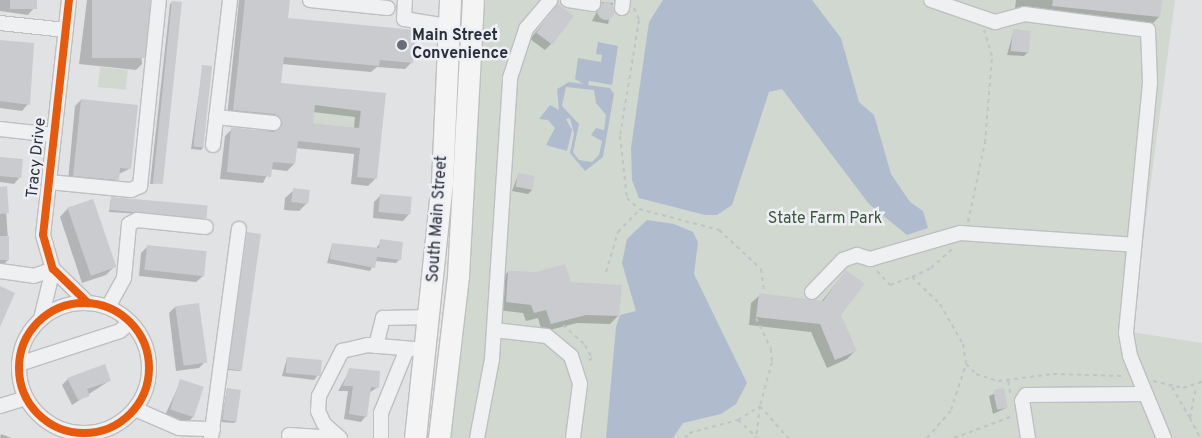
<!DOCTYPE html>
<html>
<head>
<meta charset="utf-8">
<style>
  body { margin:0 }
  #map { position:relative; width:1202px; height:438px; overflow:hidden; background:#e0e2e4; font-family:Overpass,sans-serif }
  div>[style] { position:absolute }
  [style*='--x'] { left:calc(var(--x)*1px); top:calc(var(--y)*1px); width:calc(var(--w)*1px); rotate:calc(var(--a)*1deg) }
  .green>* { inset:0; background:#d0d8d0; transform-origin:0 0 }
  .water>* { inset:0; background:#b0bccd }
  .shadow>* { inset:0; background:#0003 }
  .building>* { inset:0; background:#cacbce; transform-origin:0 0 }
  .round { border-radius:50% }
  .path>* { height:2px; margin-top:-1px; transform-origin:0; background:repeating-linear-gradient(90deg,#c1c3c7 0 4px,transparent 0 8px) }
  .roads { filter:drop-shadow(1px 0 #bdbfc1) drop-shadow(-1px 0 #bdbfc1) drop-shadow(0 1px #bdbfc1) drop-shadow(0 -1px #bdbfc1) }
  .minor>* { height:14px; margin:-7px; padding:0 7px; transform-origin:7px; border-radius:7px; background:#eff0f1 }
  .minor>.ring { margin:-7px; padding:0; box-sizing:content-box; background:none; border:14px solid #eff0f1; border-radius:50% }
  .highway>* { height:21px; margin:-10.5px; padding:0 10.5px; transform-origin:10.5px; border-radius:10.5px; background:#f4f4f5 }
  .cycleway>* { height:8px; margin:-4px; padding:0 4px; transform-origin:4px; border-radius:4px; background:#e8590c }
  .cycleway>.ring { margin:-4px; padding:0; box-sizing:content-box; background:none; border:8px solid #e8590c; border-radius:50% }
  .dots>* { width:14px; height:14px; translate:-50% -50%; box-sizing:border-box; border:2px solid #edeff4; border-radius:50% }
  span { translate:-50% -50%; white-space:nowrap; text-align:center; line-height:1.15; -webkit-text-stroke:5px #edeff4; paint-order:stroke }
  .poi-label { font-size:16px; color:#292e3b; font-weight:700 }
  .left { translate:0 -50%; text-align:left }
  .street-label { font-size:16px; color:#292e3b }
  .park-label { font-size:16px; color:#3b5637 }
</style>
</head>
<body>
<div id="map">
  <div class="green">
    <i style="clip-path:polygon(486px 0,1175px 0,1131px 332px,1202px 343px,1202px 438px,447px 438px,480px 5px)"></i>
    <i style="left:100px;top:67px;width:28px;height:20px;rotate:6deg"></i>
    <i style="left:315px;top:105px;width:46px;height:18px;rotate:7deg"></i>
  </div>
  <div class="water">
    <i style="clip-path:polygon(663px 0,812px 0,841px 38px,859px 102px,874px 115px,891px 174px,910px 202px,923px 211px,928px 228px,907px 235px,869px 204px,782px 89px,769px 92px,732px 205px,717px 215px,705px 215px,639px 198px,632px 180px,631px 148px,649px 22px)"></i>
    <i style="clip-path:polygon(evenodd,598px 42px,618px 46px,612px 85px,589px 81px,588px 85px,610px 88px,614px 94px,603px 157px,585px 171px,570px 153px,574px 134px,570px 118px,566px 119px,572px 130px,567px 151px,546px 145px,555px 128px,548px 120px,539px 119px,550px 105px,559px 110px,557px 89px,569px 82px,583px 84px,575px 79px,578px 58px,601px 62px,602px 55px,596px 54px,598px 42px,566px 87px,594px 90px,596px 103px,606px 115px,604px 130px,596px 128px,591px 135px,602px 141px,599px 155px,592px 162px,579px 160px,573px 152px,579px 124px,562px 106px,566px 87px)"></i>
    <i style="clip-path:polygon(647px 220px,674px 224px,693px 232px,698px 242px,694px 274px,747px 383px,736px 404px,721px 414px,683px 423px,673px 438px,606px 438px,616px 327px,620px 315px,636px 311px,622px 263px,627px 239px)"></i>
  </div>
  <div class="shadow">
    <i style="clip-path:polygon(0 0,35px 0,34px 8px,28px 15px,0 11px)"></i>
    <i style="clip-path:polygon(87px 0,136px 0,142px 64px,136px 70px,79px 64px)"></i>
    <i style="clip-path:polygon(evenodd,239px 0,288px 0,286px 19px,412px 62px,405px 69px,377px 67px,371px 72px,282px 64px,280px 84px,385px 95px,375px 179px,368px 186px,351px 184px,354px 154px,296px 148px,294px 164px,287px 171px,270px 169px,263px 183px,220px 179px,225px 136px,232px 129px,276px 131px,268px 121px,227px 117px,239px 0,313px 112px,355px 117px,354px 128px,312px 124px,313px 112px)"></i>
    <i style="clip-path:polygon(1016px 0,1160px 0,1159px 17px,1153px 23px,1015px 8px)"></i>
    <i style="clip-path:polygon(172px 2px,160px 183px,150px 184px,170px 4px)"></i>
    <i style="clip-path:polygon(602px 2px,613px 3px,608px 24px,592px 21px)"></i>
    <i style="clip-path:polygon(558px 6px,551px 44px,545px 50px,530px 39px)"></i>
    <i style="clip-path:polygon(1014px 30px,1028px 52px,1024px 56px,1007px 55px)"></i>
    <i style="clip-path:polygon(0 42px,28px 104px,22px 111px,0 108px)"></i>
    <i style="clip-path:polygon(203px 66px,203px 148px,201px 150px,191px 149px)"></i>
    <i style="clip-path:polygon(81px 100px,129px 169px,119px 174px,112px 185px,68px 181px,75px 106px)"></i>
    <i style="clip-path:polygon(0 158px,20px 177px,14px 184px,0 182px)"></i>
    <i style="clip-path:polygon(518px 175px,532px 190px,528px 194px,512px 191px)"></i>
    <i style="clip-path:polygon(0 190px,5px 190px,9px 259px,0 268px)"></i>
    <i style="clip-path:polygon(294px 190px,307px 203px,299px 211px,284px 210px,285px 198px)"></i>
    <i style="clip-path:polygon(381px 195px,409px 214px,403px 221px,373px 218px,374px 202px)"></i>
    <i style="clip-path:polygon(111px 198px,205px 218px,109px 212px)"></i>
    <i style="clip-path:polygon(68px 208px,115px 266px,106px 275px,82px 283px,60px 217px)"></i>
    <i style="clip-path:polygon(248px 233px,241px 370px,240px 371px,228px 370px)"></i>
    <i style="clip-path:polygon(381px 241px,400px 259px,396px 263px,375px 261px,370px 271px,327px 263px,332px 245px,376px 249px)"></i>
    <i style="clip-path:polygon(148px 246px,203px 276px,196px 282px,139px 276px,141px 253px)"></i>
    <i style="clip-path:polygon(846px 271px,840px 315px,855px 351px,847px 359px,827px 368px,811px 332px,749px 325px,751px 303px,760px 295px,821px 302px)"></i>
    <i style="clip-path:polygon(508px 272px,570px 283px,618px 316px,610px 324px,577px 323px,542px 332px,538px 318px,526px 321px,523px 313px,498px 310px,500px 280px)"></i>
    <i style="clip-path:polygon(175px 307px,205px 362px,199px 368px,176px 371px,169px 313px)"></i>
    <i style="clip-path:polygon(287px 358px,318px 375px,314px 380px,282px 376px)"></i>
    <i style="clip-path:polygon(350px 370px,378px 387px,369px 393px,366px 416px,361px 422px,344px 419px,348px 391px,338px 391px)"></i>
    <i style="clip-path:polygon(68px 379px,109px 381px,72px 405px,62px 385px)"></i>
    <i style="clip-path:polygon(181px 381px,193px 417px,187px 423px,165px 415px)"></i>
    <i style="clip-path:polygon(227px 389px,236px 422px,234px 423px,221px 422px)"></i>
    <i style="clip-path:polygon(1003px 390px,1006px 408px,993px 414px,989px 396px)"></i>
    <i style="clip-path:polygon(1px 434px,12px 438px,0 438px)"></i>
  </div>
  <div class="building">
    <i style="left:10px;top:0;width:27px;height:9px"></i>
    <i style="left:92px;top:0;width:58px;height:58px"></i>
    <i style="clip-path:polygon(evenodd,245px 0,290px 0,288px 18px,416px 30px,413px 63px,380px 60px,379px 66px,284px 57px,281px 83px,386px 93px,377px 179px,357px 177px,360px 148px,298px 141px,295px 164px,273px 162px,271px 177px,227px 172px,231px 127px,274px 132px,283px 124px,275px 114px,233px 110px,245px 0,315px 105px,361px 111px,359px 128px,313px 123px,315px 105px)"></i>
    <i style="clip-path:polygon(1053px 0,1162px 0,1160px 17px,1052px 6px)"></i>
    <i style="left:172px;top:1px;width:10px;height:183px;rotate:6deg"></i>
    <i class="round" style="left:597px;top:2px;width:18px;height:18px"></i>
    <i style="left:558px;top:4px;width:20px;height:36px;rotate:37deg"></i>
    <i style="left:1013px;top:29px;width:18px;height:22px;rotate:6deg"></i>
    <i style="clip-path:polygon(0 40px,34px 43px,30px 105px,0 101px)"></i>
    <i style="left:202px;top:65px;width:10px;height:82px;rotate:6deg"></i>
    <i style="clip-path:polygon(81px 99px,138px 105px,131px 169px,120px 168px,119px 180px,73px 176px)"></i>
    <i style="left:0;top:157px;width:23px;height:19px;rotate:5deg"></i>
    <i style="left:518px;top:173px;width:17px;height:14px;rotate:10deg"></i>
    <i style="clip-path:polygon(7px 186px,9px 213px,0 214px,0 187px)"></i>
    <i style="left:293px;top:188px;width:17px;height:14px;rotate:7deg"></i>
    <i style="left:380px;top:194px;width:32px;height:18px;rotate:5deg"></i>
    <i style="left:111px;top:197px;width:97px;height:13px;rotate:5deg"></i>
    <i style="left:93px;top:199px;width:72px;height:27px;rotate:71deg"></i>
    <i style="left:247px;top:232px;width:14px;height:138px;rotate:8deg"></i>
    <i style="left:0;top:236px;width:9px;height:24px"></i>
    <i style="clip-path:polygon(380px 239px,403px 242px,401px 260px,377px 257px,375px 268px,330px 259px,332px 243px,379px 248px)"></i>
    <i style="left:147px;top:245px;width:60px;height:25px;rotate:6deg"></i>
    <i style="clip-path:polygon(565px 264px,571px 282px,622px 285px,619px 316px,586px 315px,551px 324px,546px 310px,534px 313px,531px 305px,506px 302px,508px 271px,536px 272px)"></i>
    <i style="clip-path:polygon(846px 270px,865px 284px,841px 315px,857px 351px,835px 360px,820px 324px,756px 317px,759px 293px,823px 301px)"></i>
    <i style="clip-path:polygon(0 286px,15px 293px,0 327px)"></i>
    <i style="left:199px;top:303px;width:60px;height:24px;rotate:82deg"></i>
    <i style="left:287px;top:357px;width:35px;height:16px;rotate:5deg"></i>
    <i style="clip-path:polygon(105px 364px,111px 381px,87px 389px,90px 396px,78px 400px,67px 378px)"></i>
    <i style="clip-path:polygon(349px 368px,380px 371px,379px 388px,371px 387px,367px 417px,349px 414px,353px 386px,343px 386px)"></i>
    <i style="left:180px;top:379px;width:25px;height:32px;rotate:18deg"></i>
    <i style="left:227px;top:388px;width:14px;height:32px;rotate:8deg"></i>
    <i style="left:1004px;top:388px;width:20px;height:11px;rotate:79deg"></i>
  </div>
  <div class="path">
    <i style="--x:634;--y:8;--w:13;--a:67"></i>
    <i style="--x:639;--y:20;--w:118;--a:99.3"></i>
    <i style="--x:620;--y:136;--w:62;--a:83.6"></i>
    <i style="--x:627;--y:198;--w:16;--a:43"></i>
    <i style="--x:639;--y:209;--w:83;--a:14.7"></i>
    <i style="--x:719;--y:230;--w:57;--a:42.9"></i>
    <i style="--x:761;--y:269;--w:22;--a:82"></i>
    <i style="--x:968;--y:222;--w:81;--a:-77.9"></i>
    <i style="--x:985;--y:143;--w:87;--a:-85.4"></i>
    <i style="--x:992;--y:56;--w:27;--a:-107"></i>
    <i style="--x:877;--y:271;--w:19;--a:47"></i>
    <i style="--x:890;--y:285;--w:23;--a:-20"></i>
    <i style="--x:912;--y:277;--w:39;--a:44"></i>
    <i style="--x:940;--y:304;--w:46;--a:60.1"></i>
    <i style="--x:963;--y:344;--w:20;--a:81"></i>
    <i style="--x:606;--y:272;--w:42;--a:-73.3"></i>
    <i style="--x:618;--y:232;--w:30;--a:-46"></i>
    <i style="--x:912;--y:277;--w:21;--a:-25"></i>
    <i style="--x:931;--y:268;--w:28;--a:-42"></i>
    <i style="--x:756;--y:318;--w:34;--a:64"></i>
    <i style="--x:771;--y:349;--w:13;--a:86"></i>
    <i style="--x:772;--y:362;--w:46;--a:105.3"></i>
    <i style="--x:760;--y:406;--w:43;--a:48.8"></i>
    <i style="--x:563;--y:325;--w:30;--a:42"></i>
    <i style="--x:585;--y:345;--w:15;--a:62"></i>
    <i style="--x:592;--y:358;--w:6;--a:141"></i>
    <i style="--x:1008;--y:381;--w:15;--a:79"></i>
    <i style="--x:1153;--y:381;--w:31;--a:13"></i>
    <i style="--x:1183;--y:388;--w:20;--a:-18"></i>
    <i style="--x:1172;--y:387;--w:36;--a:60"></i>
    <i style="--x:1190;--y:418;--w:32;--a:-79"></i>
    <i style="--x:1190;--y:418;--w:22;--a:63"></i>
    <i style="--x:738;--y:420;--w:25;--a:43"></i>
    <i style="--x:685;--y:438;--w:6;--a:-51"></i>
    <i style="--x:689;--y:433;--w:51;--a:-14.9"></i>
    <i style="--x:738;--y:420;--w:26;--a:-32"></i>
    <i style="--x:760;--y:406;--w:32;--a:97"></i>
    <i style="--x:927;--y:438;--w:37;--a:-49"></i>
    <i style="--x:951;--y:410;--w:48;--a:-71.9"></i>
    <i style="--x:966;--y:364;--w:14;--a:45"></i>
    <i style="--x:976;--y:374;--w:23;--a:18"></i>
    <i style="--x:998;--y:381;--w:55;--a:-7.3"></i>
    <i style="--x:1053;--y:374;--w:71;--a:1.6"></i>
    <i style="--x:954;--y:438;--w:63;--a:-20.4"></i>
  </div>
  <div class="roads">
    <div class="minor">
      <i style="--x:69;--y:0;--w:236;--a:96.3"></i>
      <i style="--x:43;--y:235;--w:35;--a:74"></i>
      <i style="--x:53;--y:269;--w:49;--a:44.2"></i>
      <i style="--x:310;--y:0;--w:78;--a:5.9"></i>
      <i style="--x:405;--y:0;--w:19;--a:93"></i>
      <i style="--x:404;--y:19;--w:45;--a:9"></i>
      <i style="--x:568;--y:0;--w:25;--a:9"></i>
      <i style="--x:593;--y:4;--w:4;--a:-90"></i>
      <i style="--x:931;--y:0;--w:68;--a:19"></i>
      <i style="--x:995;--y:22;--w:30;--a:-15"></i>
      <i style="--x:1024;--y:14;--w:125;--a:7.4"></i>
      <i style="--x:1148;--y:30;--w:53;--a:87.8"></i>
      <i style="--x:1150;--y:83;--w:251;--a:95.5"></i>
      <i style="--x:1126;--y:333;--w:23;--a:80"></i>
      <i style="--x:1130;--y:356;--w:89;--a:67.5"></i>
      <i style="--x:622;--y:8;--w:8;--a:-83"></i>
      <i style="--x:0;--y:23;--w:66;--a:6.1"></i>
      <i style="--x:216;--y:117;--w:58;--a:5.9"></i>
      <i style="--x:0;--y:129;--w:54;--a:6.3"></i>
      <i style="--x:213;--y:145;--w:146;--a:-83.3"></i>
      <i style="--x:49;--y:182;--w:82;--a:5.6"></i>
      <i style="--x:131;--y:190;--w:10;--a:-24"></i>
      <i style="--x:140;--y:186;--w:187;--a:-84.2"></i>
      <i style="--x:0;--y:271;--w:34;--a:8"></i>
      <i style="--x:34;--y:276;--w:20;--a:-20"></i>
      <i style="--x:812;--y:292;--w:45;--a:-45.9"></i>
      <i style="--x:843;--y:260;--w:15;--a:-20"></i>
      <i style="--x:857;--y:255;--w:14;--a:17"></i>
      <i style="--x:870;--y:259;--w:94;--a:-16.1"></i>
      <i style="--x:960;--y:233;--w:174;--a:3.9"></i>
      <i class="ring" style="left:19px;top:303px;width:116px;height:116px"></i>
      <i style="--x:108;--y:307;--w:33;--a:-61"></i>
      <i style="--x:124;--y:278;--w:54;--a:-84.7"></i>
      <i style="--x:129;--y:224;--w:9;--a:-27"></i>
      <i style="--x:137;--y:220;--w:69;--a:5.8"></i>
      <i style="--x:41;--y:319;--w:51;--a:-76.5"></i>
      <i style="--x:494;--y:330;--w:53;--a:6.5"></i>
      <i style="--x:547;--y:336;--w:31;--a:40"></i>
      <i style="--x:571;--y:356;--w:29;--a:72"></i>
      <i style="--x:580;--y:384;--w:54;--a:97.4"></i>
      <i style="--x:376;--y:346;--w:29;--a:-76"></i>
      <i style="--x:383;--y:318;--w:47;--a:-1.2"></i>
      <i style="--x:19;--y:364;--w:106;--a:-18.1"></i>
      <i style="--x:120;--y:331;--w:13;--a:-42"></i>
      <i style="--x:0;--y:406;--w:27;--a:-17"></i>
      <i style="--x:135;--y:409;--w:48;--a:23.4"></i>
      <i style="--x:179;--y:428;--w:34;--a:2"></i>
      <i style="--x:289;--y:435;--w:47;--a:3.7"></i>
      <i style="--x:211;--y:438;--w:211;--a:-82.4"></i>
      <i style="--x:340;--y:438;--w:21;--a:-139"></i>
      <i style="--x:324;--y:424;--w:14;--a:-115"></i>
      <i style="--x:318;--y:411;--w:15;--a:-86"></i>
      <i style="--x:319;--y:396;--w:51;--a:-62.9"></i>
      <i style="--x:342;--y:351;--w:26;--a:-13"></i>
      <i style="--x:367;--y:345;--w:59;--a:4.8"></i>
      <i style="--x:381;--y:438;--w:25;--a:-90"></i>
      <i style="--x:381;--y:413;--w:69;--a:-67.9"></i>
      <i style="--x:477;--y:438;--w:80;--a:-79.2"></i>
      <i style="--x:492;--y:359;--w:282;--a:-86.3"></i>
      <i style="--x:510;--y:78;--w:52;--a:-71.9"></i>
      <i style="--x:526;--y:29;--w:38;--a:-50"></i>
      <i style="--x:1028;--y:438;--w:37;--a:-99"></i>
      <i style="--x:1022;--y:401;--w:7;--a:-56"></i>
      <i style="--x:1026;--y:395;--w:119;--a:-0.5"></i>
    </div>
    <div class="highway">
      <i style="--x:415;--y:438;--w:256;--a:-84"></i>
      <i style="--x:442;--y:183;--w:183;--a:-87.5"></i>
      <i style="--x:439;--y:438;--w:163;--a:-83.3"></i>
      <i style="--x:458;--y:276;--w:276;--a:-86.9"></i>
    </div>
  </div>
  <div class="cycleway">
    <i style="--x:69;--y:0;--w:236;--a:96.3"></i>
    <i style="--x:43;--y:235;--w:35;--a:74"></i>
    <i style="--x:53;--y:269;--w:49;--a:44.2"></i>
    <i class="ring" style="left:19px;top:303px;width:122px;height:122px"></i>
  </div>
  <div class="dots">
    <i style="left:402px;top:45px;background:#696d76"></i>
  </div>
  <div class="poi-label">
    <span class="left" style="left:412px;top:45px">Main Street<br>Convenience</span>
  </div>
  <div class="street-label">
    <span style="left:37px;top:158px;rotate:-84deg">Tracy Drive</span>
    <span style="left:438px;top:219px;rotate:-86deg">South Main Street</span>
  </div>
  <div class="park-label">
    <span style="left:825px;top:219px">State Farm Park</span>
  </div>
</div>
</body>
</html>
